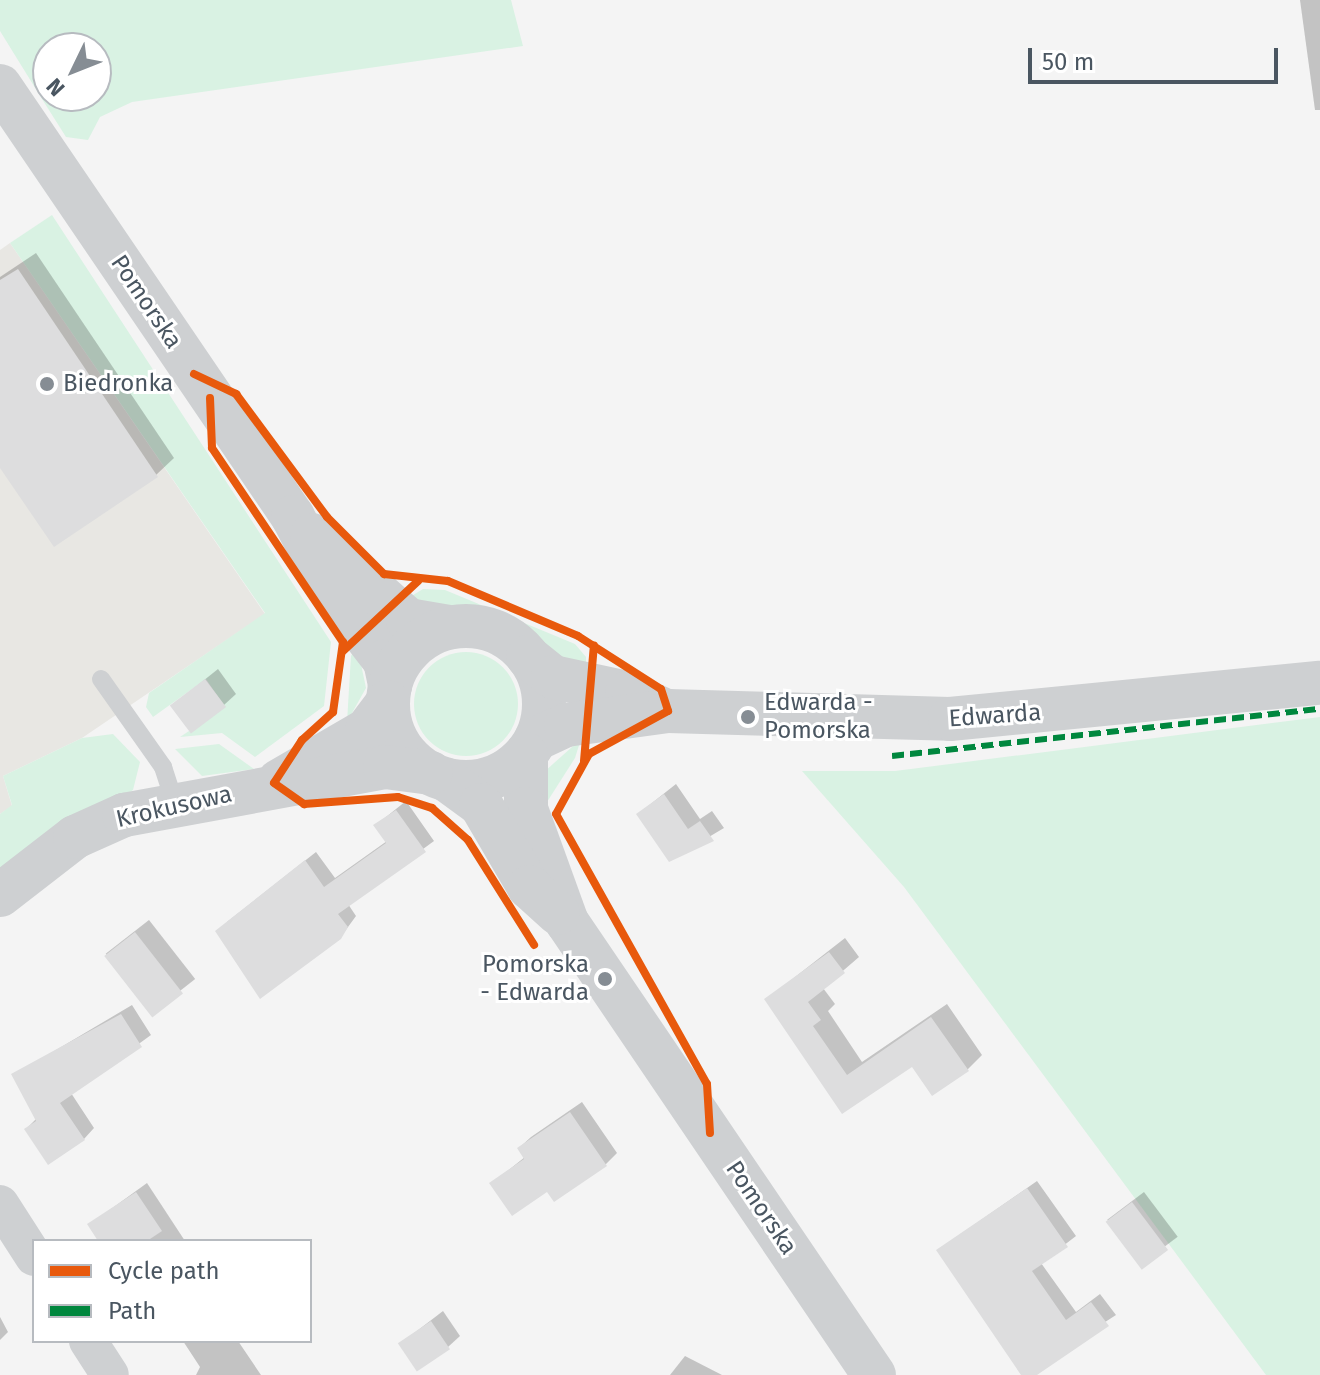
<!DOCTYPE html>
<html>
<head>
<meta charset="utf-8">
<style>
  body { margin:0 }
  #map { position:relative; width:1320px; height:1375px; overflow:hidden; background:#f4f4f4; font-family:"Fira Sans",sans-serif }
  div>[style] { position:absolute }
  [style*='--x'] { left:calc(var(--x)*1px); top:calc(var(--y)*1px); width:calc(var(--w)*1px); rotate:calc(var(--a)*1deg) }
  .commercial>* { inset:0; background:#e8e7e3 }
  .green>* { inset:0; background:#d9f2e3 }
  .round { border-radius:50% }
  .shadow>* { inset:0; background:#0003; transform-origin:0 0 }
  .building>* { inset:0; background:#ddddde; transform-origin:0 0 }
  .service>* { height:18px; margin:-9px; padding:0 9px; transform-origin:9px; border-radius:9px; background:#ced0d2 }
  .minor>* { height:38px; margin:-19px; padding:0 19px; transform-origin:19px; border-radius:19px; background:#ced0d2 }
  .tertiary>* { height:44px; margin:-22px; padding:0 22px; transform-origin:22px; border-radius:22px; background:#ced0d2 }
  .tertiary>.ring { margin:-22px; padding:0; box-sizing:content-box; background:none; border:44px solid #ced0d2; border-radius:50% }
  .quiet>* { height:6px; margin-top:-3px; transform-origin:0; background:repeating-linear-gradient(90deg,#00873e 0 12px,transparent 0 18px) }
  .cycleway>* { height:8px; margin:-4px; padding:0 4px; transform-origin:4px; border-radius:4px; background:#e8590c }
  .dots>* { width:22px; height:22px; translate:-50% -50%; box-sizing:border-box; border:4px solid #fff; border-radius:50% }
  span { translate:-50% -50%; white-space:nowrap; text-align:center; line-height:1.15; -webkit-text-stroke:6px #fff; paint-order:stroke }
  .street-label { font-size:24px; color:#4a5661 }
  .poi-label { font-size:24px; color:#4a5661 }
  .left { translate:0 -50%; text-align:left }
  .right { translate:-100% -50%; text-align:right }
  .legend { position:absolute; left:32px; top:1239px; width:280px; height:104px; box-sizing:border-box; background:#fff; border:2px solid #b7bbc0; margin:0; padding:10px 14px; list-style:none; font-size:24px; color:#4a5661 }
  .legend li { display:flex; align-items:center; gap:16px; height:40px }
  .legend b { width:40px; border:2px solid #b7bbc0 }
  .north { position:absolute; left:32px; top:32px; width:80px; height:80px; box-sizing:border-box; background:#fff; border:2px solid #b7bbc0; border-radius:50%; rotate:227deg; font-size:22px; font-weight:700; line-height:32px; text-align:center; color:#4a5661 }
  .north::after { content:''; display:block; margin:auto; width:28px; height:36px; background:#868d94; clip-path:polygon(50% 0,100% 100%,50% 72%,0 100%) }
  .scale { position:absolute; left:1028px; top:48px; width:250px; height:36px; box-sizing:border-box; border:4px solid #4a5661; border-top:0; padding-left:10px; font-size:24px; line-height:28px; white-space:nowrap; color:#4a5661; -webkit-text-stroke:6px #fff; paint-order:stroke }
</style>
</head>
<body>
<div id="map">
  <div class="commercial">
    <i style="clip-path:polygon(10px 243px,265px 614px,82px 738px,3px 776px,12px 806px,0 814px,0 250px)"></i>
  </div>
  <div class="green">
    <i style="clip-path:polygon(evenodd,0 0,511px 0,523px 46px,132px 102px,100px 117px,88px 140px,66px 137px,42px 99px,0 31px,0 0,48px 48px,96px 48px,96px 96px,48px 96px,48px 48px)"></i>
    <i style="clip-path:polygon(52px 215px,331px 642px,324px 706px,255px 757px,222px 733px,180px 737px,225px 707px,206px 679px,153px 717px,146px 707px,149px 693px,265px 613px,10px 243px)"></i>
    <i style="clip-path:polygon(423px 589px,445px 590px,575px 644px,586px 657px,586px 674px,506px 619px,405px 600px)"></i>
    <i style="clip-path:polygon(357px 645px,366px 688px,347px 722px,351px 656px)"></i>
    <i class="round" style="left:414px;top:652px;width:104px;height:104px"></i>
    <i style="clip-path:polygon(1320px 717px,1320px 1375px,1266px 1375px,904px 887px,802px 771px,895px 771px)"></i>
    <i style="clip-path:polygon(113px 734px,140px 762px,133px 790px,0 873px,0 814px,12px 805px,3px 776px,82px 738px)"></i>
    <i style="clip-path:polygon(581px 739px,575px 758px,547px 802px,544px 772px)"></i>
    <i style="clip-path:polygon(219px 744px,254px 769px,202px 776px,175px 749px)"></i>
  </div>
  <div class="shadow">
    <i style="clip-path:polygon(1300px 0,1320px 0,1320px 110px,1315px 110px)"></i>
    <i style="clip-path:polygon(36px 253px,174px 458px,156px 475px,0 465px,0 277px)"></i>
    <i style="clip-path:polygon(218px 669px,236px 694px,224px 705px,173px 705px)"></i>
    <i style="clip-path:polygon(676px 784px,700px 819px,712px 811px,724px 828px,670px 860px,638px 814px)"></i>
    <i style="clip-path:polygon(406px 801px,434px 841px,348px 904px,356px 916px,340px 938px,227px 922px,316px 852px,335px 878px,387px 841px,376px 825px)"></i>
    <i style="left:149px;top:920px;width:75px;height:55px;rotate:52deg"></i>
    <i style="clip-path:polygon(845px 938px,859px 957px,823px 988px,835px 1004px,828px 1011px,862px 1062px,947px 1004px,982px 1055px,967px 1070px,913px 1064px,843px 1112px,767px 999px)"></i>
    <i style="clip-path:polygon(132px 1005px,151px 1035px,71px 1093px,94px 1128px,84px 1139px,26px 1129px,37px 1118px,14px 1075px)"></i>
    <i style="clip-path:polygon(582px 1102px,617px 1153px,606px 1164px,547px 1190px,491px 1184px,525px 1157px,519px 1148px,531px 1137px)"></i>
    <i style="clip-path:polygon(1037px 1181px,1076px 1236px,1041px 1263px,1076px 1312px,1100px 1294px,1116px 1315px,1023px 1375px,938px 1250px)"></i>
    <i style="clip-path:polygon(147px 1183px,185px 1241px,100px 1241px,89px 1225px)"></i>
    <i style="left:1144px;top:1192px;width:56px;height:46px;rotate:53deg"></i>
    <i style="clip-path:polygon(443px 1311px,460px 1336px,448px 1347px,400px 1344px)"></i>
    <i style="clip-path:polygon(0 1317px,8px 1332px,0 1340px)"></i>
    <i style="clip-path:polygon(183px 1341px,238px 1341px,261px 1375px,196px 1375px,200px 1367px)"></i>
    <i style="clip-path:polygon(685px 1356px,722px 1375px,670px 1375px)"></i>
  </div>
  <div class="building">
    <i style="clip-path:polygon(18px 269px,158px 477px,54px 547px,0 468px,0 280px)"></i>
    <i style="left:205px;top:679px;width:35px;height:44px;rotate:53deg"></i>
    <i style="clip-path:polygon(664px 794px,688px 829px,700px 821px,714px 841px,669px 862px,636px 814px)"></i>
    <i style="clip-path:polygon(396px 810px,426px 852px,338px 914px,348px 927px,341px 939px,260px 999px,215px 931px,305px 860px,324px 887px,386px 843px,373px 825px)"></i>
    <i style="left:135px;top:932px;width:78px;height:39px;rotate:52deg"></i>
    <i style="clip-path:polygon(829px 952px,845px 973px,808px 1002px,821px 1020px,813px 1026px,847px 1075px,931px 1017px,969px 1071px,932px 1096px,912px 1067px,842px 1114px,764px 999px)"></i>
    <i style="clip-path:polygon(121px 1014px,142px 1047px,60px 1103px,85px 1140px,48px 1165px,24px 1129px,36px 1121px,11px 1074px)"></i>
    <i style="clip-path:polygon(570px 1112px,607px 1166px,554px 1202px,547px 1192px,512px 1216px,489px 1183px,524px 1159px,517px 1148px)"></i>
    <i style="clip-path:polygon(1027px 1188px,1068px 1247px,1032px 1271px,1066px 1320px,1091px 1302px,1109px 1326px,1037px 1375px,1021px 1375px,936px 1250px)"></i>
    <i style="clip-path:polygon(136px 1192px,162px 1231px,147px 1241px,98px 1241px,87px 1224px)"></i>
    <i style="left:1132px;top:1202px;width:60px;height:33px;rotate:53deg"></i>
    <i style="left:431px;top:1321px;width:34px;height:40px;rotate:56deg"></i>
  </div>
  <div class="service">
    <i style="--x:101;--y:679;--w:108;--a:54.8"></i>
    <i style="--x:163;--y:767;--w:40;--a:72"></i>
  </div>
  <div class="minor">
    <i style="--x:0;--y:1204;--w:63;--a:57.3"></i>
    <i style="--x:88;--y:1341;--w:40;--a:57.1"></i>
  </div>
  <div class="tertiary">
    <i style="--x:0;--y:86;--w:521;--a:55.79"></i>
    <i style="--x:293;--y:517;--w:88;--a:62.3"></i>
    <i style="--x:334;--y:595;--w:83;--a:52.3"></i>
    <i style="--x:385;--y:661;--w:25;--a:78"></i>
    <i style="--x:312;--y:535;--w:128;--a:41.5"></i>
    <i style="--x:408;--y:620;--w:43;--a:9.5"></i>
    <i class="ring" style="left:388px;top:626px;width:112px;height:112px"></i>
    <i style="--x:528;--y:657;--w:32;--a:39"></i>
    <i style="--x:553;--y:677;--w:76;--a:12.2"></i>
    <i style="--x:627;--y:693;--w:43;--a:24.8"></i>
    <i style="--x:536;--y:739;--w:33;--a:-25"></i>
    <i style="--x:566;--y:725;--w:103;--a:-7.8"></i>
    <i style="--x:668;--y:711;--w:282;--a:1.6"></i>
    <i style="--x:950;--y:719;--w:372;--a:-5.6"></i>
    <i style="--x:526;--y:754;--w:55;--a:90"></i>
    <i style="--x:526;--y:809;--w:120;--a:70.1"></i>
    <i style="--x:567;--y:922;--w:547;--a:55.87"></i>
    <i style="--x:447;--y:780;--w:42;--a:36.3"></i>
    <i style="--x:481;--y:805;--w:95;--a:59.7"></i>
    <i style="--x:529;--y:887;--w:39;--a:42"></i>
    <i style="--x:279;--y:781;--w:102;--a:-30.1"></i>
    <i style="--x:367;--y:730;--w:35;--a:-53"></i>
    <i style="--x:0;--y:895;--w:95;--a:-37.7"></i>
    <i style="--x:75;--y:837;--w:54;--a:-24.2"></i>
    <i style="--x:124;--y:815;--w:265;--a:-10.4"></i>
    <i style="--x:385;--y:767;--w:46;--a:7.4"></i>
  </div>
  <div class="quiet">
    <i style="--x:892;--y:756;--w:431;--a:-6.3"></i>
  </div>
  <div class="cycleway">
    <i style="--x:194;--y:374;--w:47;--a:25.5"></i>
    <i style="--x:236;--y:394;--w:153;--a:53.5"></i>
    <i style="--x:327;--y:517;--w:81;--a:45"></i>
    <i style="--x:384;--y:574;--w:64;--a:6.2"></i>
    <i style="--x:448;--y:581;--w:141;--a:22.9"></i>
    <i style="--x:578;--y:636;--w:98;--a:32.6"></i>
    <i style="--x:661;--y:689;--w:23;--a:72"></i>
    <i style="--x:668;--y:711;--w:90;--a:151.4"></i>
    <i style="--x:589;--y:754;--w:68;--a:118.8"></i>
    <i style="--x:556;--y:814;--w:309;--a:60.8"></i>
    <i style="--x:707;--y:1084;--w:49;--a:86.5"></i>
    <i style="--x:210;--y:398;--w:50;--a:87.7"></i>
    <i style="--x:212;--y:448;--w:234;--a:56"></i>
    <i style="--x:343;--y:642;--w:71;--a:98.1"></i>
    <i style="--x:333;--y:712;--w:42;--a:137.9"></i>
    <i style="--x:302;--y:740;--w:51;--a:123.1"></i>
    <i style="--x:274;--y:783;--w:37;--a:35"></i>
    <i style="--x:304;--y:804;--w:94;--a:-4.3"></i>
    <i style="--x:398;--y:797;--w:36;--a:18"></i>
    <i style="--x:432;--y:808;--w:48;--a:41.6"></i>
    <i style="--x:468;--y:840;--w:124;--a:57.8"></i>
    <i style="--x:343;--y:651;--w:103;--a:-43"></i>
    <i style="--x:584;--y:761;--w:116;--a:-85.1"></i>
  </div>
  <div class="dots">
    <i style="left:47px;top:384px;background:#868d94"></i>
    <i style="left:748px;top:717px;background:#868d94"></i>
    <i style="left:605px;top:979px;background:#868d94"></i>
  </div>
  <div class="street-label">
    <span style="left:146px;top:302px;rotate:56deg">Pomorska</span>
    <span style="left:995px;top:716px;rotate:-4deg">Edwarda</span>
    <span style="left:174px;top:807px;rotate:-13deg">Krokusowa</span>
    <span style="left:761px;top:1208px;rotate:56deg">Pomorska</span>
  </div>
  <div class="poi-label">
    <span class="left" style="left:63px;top:384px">Biedronka</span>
    <span class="left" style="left:764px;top:717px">Edwarda -<br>Pomorska</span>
    <span class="right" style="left:589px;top:979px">Pomorska<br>- Edwarda</span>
  </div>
  <ul class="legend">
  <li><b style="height:10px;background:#e8590c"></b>Cycle path</li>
  <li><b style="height:10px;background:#00873e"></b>Path</li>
  </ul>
  <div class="north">N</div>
  <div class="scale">50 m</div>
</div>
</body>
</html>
